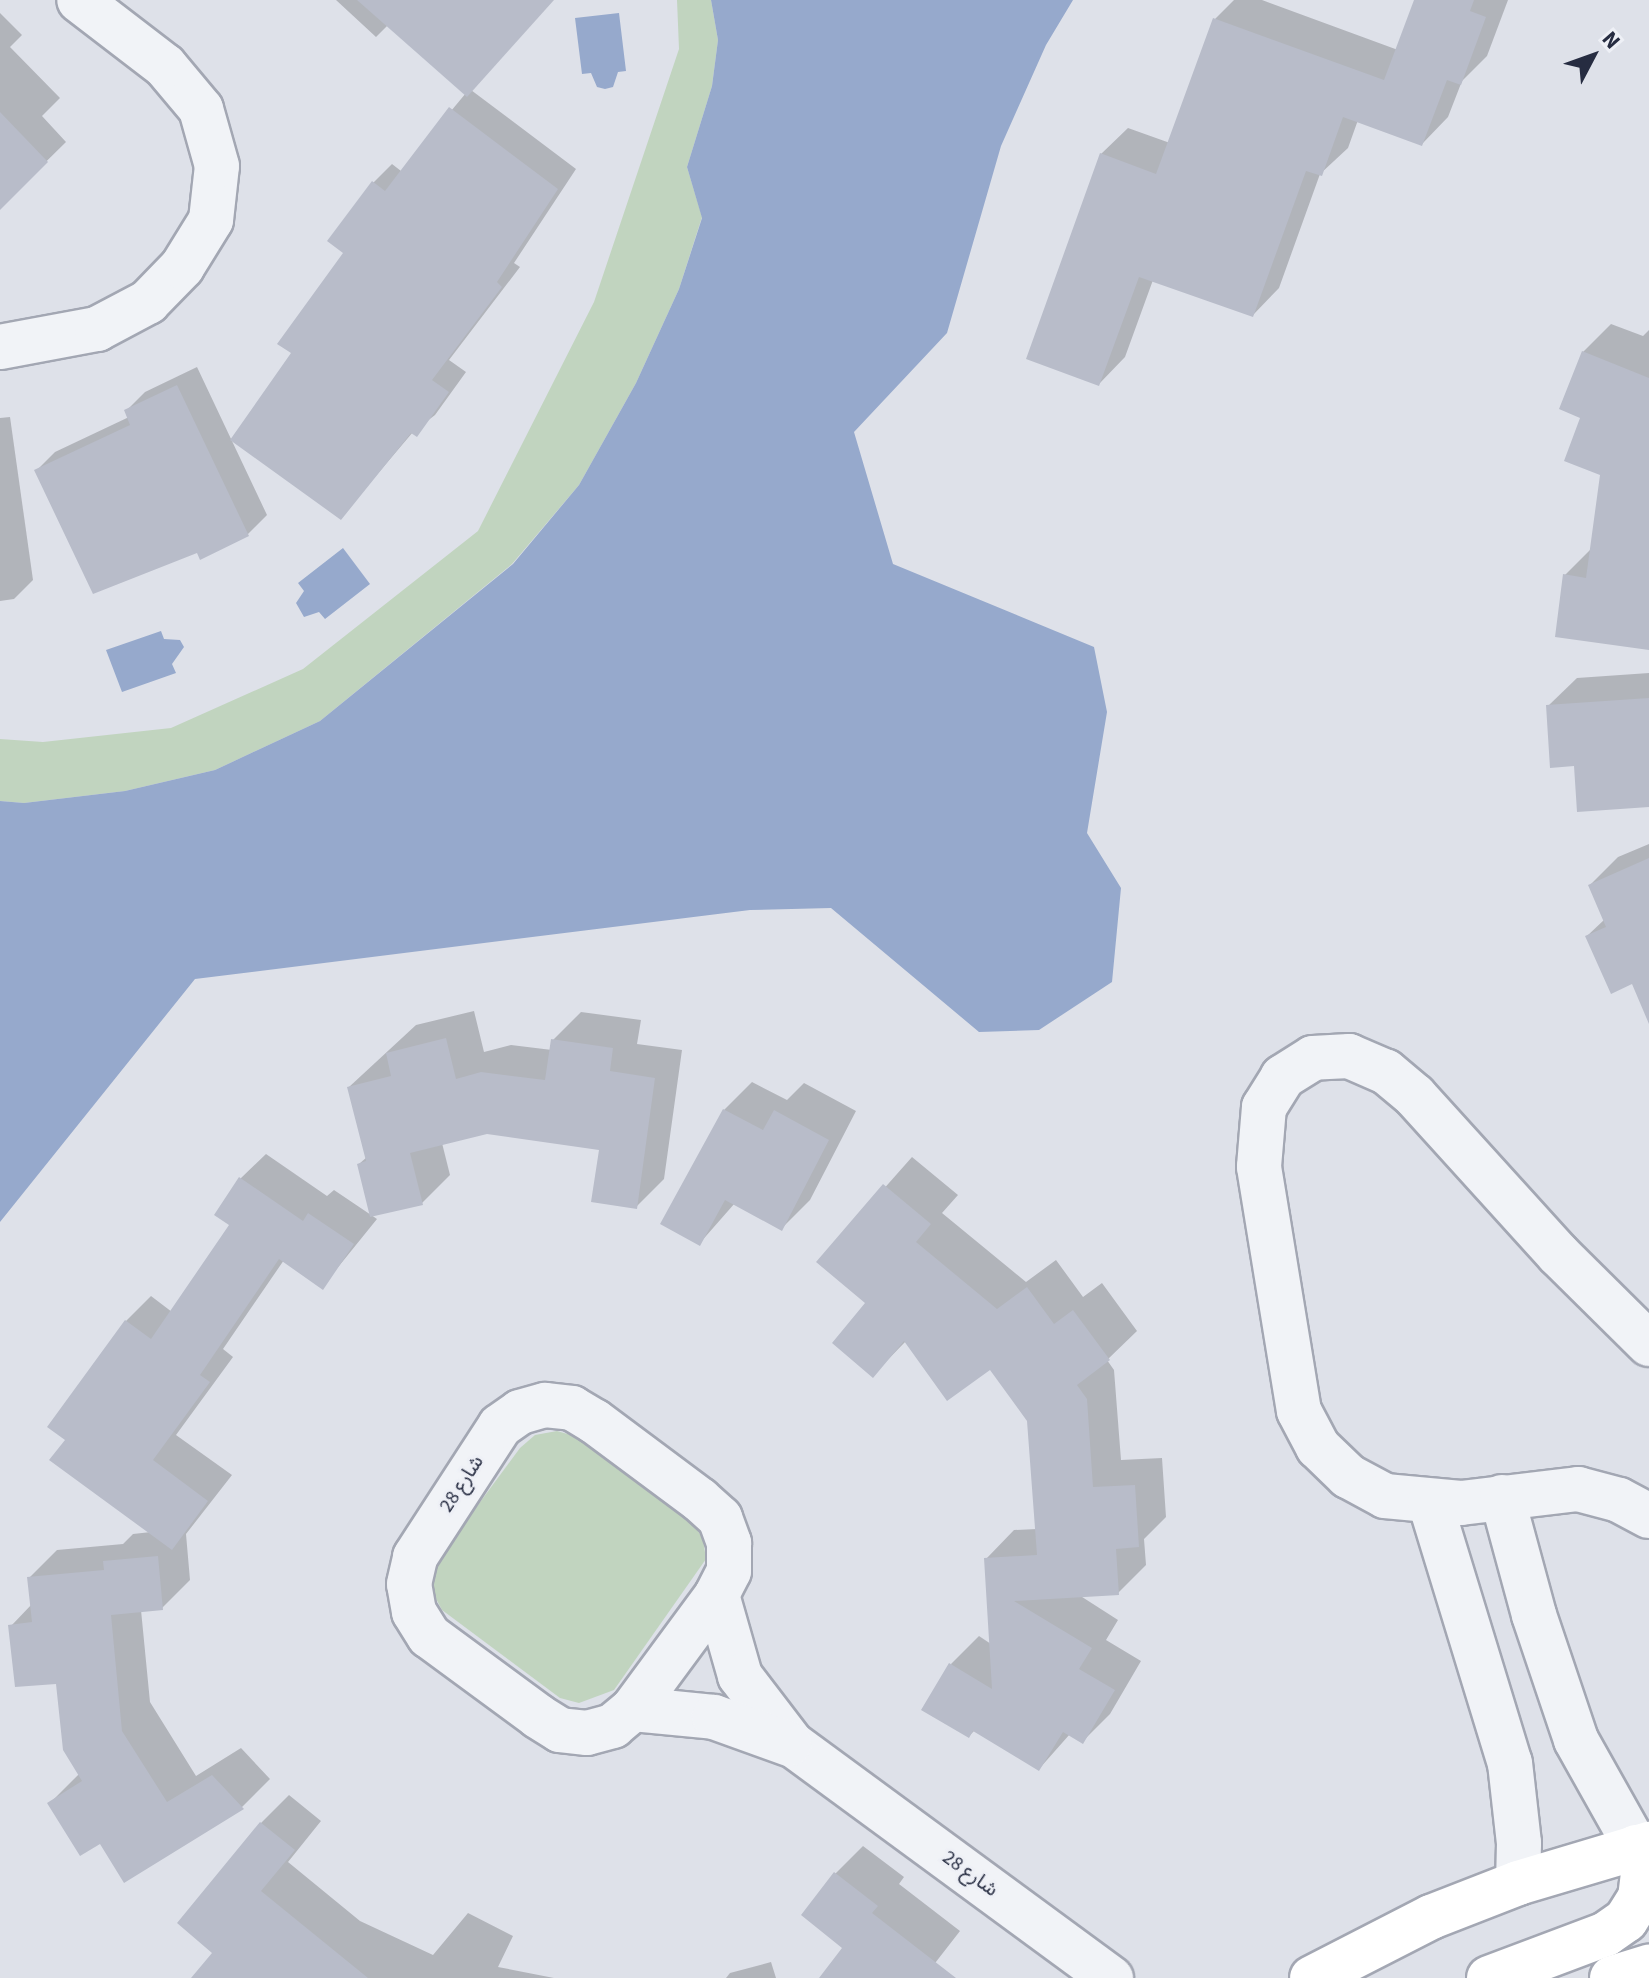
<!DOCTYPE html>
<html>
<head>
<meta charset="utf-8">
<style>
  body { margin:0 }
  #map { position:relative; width:1649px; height:1978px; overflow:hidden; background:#dee1e9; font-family:"Source Sans 3","Noto Sans Arabic",sans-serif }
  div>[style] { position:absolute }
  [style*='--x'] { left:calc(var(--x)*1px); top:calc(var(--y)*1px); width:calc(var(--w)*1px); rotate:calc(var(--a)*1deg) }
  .green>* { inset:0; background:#c1d4bf }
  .water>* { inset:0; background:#96a9cc }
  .shadow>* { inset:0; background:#0003 }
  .building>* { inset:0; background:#b8bcc9 }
  .roads { filter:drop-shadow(2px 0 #a3a7b3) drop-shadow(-2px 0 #a3a7b3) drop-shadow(0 2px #a3a7b3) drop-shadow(0 -2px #a3a7b3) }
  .street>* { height:44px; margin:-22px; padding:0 22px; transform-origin:22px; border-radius:22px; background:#f1f3f7 }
  .secondary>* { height:44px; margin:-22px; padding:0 22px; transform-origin:22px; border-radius:22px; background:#fff }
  span { translate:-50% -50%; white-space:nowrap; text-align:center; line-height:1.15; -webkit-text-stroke:6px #eef0f6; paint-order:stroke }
  .street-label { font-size:20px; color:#262c41 }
  .north { position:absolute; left:1553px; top:16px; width:80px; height:80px; -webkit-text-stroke:6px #eef0f6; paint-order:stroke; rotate:49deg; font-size:22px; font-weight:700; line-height:32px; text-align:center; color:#262c41 }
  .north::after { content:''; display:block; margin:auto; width:28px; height:36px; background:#262c41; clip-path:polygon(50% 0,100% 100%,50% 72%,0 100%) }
</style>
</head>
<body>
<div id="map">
  <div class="green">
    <i style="clip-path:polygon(677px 0,711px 0,718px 40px,712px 86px,687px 167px,702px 217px,679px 289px,636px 383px,579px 485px,512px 564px,320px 721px,215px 770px,125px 791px,24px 803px,0 801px,0 739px,43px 742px,171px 728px,303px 669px,478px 531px,594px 302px,679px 49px)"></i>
    <i style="clip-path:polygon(557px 1431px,578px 1437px,693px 1523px,703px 1539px,706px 1559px,614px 1690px,579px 1703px,560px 1698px,442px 1610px,433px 1593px,431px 1574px,441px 1555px,520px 1448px,535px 1435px)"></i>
  </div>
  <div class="water">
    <i style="clip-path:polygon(711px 0,1073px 0,1046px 45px,1001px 146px,947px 333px,854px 432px,893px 564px,1094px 647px,1107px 712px,1087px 833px,1121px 888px,1112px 982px,1039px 1030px,979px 1032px,831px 908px,750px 910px,195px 979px,0 1222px,0 801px,24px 803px,125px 791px,215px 770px,320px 721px,513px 564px,579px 485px,636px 383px,679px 289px,702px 218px,687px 167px,712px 86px,718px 40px)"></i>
    <i style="clip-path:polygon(619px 13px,626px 71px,618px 72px,613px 87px,605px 89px,597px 87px,591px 73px,582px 74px,575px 18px)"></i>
    <i style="clip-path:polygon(343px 548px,370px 584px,325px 619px,319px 612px,304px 617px,296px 603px,304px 591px,298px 583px)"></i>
    <i style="clip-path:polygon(161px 631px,164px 639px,180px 640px,184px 647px,172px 664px,176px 673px,122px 692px,106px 650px)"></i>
  </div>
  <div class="shadow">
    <i style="clip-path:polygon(336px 0,553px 0,471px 90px,576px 169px,514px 263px,520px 267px,449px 360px,466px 372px,435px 415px,413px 432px,341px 517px,294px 353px,346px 253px,373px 183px,392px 164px,401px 171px,466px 93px,388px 25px,376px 37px)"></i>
    <i style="clip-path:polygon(1234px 0,1262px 0,1398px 50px,1416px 0,1508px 0,1487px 56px,1462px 81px,1448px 117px,1422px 144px,1358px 120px,1348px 148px,1320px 174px,1279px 288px,1253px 315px,1153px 280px,1125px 357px,1099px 384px,1101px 154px,1128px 128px,1170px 143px,1215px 19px)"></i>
    <i style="clip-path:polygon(0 13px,22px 35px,10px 47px,60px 98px,42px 116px,66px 142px,0 207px)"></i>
    <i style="clip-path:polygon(1611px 324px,1643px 336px,1649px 330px,1649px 648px,1565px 575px,1592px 548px,1603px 474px,1582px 417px,1583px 352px)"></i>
    <i style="clip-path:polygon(197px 367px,267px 515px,248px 534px,201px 557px,198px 551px,36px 471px,55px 452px,129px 417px,126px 411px,145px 392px)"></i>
    <i style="clip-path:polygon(10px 417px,33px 580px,14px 599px,0 601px,0 418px)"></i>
    <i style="clip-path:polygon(1649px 673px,1649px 805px,1575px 764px,1548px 706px,1577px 678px)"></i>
    <i style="clip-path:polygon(1649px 844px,1649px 975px,1587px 936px,1605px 919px,1590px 885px,1618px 857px)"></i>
    <i style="clip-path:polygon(474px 1011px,484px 1052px,511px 1045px,552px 1050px,553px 1040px,581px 1012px,641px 1020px,637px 1044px,682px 1050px,664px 1179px,636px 1207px,601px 1148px,487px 1132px,442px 1143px,450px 1175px,422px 1203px,359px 1164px,367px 1157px,349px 1087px,416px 1025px)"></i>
    <i style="clip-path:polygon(752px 1082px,787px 1100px,804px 1083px,856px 1111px,810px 1200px,782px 1228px,735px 1203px,699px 1244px,724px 1110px)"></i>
    <i style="clip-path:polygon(266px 1154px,327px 1196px,334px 1190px,377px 1219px,322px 1287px,284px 1260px,223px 1349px,233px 1357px,176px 1435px,232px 1475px,186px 1534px,190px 1580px,162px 1608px,141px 1610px,150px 1702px,196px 1776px,241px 1748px,270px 1779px,242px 1807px,125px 1880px,100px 1841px,50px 1803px,80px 1773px,58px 1682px,11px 1626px,32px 1604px,29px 1578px,57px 1550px,123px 1544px,133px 1534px,151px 1532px,68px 1439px,126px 1321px,151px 1296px,172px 1312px,232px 1224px,241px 1178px)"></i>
    <i style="clip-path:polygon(912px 1157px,958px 1195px,942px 1213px,1026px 1282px,1056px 1260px,1083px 1297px,1102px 1283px,1137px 1331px,1107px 1360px,1114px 1370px,1121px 1460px,1162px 1458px,1166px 1517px,1144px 1539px,1146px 1565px,1118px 1593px,1079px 1595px,1118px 1620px,1106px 1640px,1141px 1661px,1110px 1714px,1082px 1742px,1070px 1734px,1039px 1769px,975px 1730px,969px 1736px,951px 1664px,979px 1636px,991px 1644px,986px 1559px,1014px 1530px,1037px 1529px,1029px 1420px,990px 1367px,906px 1341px,873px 1375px,868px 1303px,819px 1262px)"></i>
    <i style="clip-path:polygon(289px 1795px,321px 1821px,288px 1862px,360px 1921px,433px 1955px,468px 1913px,513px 1936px,498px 1967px,554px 1978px,210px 1978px,261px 1823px)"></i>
    <i style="clip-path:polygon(863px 1846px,904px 1877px,899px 1884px,960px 1931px,932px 1967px,946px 1978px,822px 1978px,848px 1949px,835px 1874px)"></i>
    <i style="clip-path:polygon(771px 1962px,776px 1978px,726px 1978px,730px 1973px)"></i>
  </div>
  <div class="building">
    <i style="clip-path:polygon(357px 0,554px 0,467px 97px)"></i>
    <i style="clip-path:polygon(1414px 0,1474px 0,1470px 11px,1486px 17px,1461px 85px,1447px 80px,1422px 146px,1343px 117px,1322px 176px,1306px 171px,1253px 317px,1139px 277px,1099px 386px,1026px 359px,1100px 153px,1156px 174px,1213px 18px,1384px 80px)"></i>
    <i style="clip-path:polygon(449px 107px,558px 189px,497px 282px,502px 287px,432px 380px,449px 392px,417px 437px,411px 433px,341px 520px,230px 440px,291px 353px,277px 344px,343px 253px,327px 241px,372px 181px,385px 191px)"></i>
    <i style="clip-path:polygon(0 112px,48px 162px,0 210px)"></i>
    <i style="clip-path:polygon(1582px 351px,1649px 378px,1649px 650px,1555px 637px,1563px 574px,1586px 578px,1600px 475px,1564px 461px,1580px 418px,1559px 409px)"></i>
    <i style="clip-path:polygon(177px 385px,249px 536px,200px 560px,197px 553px,93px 594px,34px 470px,130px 425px,124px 410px)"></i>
    <i style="clip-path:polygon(1649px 698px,1649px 807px,1577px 812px,1574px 766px,1550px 768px,1546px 705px)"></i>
    <i style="clip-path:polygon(1649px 858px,1649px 1024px,1632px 984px,1611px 994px,1585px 936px,1606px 927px,1588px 885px)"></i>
    <i style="clip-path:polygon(446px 1038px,456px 1079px,481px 1072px,545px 1080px,551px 1039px,613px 1048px,610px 1071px,655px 1078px,637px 1209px,591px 1202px,599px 1150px,487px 1134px,410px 1153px,423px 1205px,370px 1217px,357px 1164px,366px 1161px,347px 1087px,391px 1076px,386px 1053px)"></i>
    <i style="clip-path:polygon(723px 1109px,763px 1130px,774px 1110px,829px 1140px,782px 1231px,725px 1200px,700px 1246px,660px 1224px)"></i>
    <i style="clip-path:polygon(239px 1177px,303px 1221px,308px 1213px,354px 1244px,323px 1290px,279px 1259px,200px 1375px,210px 1382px,153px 1460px,208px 1501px,172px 1550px,49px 1460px,65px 1440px,47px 1427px,125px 1320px,151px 1339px,229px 1225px,214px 1215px)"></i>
    <i style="clip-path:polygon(883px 1184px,931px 1224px,916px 1242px,997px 1309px,1027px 1287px,1054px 1324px,1073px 1310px,1110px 1360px,1077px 1385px,1087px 1399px,1093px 1487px,1135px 1485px,1139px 1547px,1116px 1549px,1119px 1595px,1014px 1601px,1092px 1648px,1079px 1669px,1115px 1690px,1083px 1744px,1063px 1732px,1039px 1771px,973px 1731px,969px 1738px,921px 1710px,949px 1663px,992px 1689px,984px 1558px,1037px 1555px,1027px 1421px,990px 1370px,947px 1401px,904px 1341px,873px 1378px,832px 1343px,865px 1303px,816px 1262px)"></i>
    <i style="clip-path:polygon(158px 1556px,163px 1610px,111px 1615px,122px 1731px,167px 1802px,212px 1775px,244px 1809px,124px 1883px,100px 1844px,80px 1856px,47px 1803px,82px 1781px,63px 1750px,56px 1684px,15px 1687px,8px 1625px,32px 1622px,27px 1577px,104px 1570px,103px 1561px)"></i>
    <i style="clip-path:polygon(260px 1822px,295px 1850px,261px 1891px,368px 1978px,191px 1978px,212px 1953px,177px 1923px)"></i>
    <i style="clip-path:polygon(834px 1872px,878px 1906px,872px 1913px,956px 1978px,819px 1978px,842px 1948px,801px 1915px)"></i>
  </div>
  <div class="roads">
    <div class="street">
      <i style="--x:0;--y:347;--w:99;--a:-10.5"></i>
      <i style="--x:97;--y:329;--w:58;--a:-27.9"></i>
      <i style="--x:148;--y:302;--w:49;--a:-45.8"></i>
      <i style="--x:182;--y:267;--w:55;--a:-58.3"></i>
      <i style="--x:211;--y:220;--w:54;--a:-83.7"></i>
      <i style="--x:217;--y:166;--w:59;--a:-105.7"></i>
      <i style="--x:201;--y:109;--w:56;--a:-129.9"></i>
      <i style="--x:165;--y:66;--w:108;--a:-142.5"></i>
      <i style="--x:1649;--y:1344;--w:127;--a:-135.3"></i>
      <i style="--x:1559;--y:1255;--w:215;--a:-132.2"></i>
      <i style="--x:1415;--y:1096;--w:38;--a:-140"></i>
      <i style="--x:1386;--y:1072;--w:40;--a:-156.6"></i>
      <i style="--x:1349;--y:1056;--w:36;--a:177"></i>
      <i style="--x:1313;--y:1058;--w:36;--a:148"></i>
      <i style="--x:1283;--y:1077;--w:36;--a:122"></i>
      <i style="--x:1264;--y:1107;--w:60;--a:94.8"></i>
      <i style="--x:1259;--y:1167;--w:247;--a:80.7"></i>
      <i style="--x:1299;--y:1411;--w:41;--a:62.2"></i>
      <i style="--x:1318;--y:1447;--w:42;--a:44"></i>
      <i style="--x:1348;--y:1476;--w:42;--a:28.4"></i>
      <i style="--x:1385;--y:1496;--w:76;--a:5.3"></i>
      <i style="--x:1461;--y:1503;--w:118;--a:-6.8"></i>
      <i style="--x:1578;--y:1489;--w:42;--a:15"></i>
      <i style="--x:1619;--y:1500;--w:34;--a:28"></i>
      <i style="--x:545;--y:1405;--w:27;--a:6"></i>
      <i style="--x:572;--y:1408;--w:26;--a:31"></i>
      <i style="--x:594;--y:1421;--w:132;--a:36.7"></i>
      <i style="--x:700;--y:1500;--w:27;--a:42"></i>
      <i style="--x:720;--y:1518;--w:27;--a:70"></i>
      <i style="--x:729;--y:1543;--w:28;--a:90"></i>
      <i style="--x:729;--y:1571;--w:27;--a:117"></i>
      <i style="--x:717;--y:1595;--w:142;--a:126.4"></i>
      <i style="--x:633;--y:1709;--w:26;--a:140"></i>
      <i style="--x:613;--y:1726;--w:27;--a:165"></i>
      <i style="--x:587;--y:1733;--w:27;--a:-174"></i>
      <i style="--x:560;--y:1730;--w:26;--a:-148"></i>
      <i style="--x:538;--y:1716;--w:135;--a:-143.7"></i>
      <i style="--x:429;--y:1636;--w:28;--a:-122"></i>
      <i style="--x:414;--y:1612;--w:28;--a:-100"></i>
      <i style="--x:409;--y:1584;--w:28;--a:-77"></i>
      <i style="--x:415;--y:1557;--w:156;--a:-57"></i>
      <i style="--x:500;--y:1426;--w:24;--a:-35"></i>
      <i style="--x:520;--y:1412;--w:26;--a:-16"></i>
      <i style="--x:1502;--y:1497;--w:122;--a:74.8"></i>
      <i style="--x:1534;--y:1615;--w:132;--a:71.4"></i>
      <i style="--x:1576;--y:1740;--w:123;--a:60.7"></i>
      <i style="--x:1430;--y:1502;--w:273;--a:73"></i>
      <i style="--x:1510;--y:1763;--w:81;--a:83.6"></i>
      <i style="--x:1519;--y:1843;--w:40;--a:91.4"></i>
      <i style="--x:717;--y:1595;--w:84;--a:74.1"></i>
      <i style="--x:740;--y:1676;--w:86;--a:52.6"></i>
      <i style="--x:792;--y:1744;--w:396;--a:36.3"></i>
      <i style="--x:633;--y:1709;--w:81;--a:5.6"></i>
      <i style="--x:714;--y:1717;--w:80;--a:19.8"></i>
    </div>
    <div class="secondary">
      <i style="--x:1312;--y:1978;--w:134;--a:-27.1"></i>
      <i style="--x:1431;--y:1917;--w:93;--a:-21.3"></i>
      <i style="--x:1518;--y:1883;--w:137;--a:-16.6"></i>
      <i style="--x:1489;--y:1978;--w:125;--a:-20.6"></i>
      <i style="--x:1606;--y:1934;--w:24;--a:-35"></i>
      <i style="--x:1626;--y:1920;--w:26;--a:-58"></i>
      <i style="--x:1640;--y:1898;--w:25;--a:-83"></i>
      <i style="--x:1643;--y:1873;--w:27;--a:-105"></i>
      <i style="--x:1612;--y:1978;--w:39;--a:-17"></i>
    </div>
  </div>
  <div class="street-label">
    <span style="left:462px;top:1484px;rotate:-57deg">شارع 28</span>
    <span style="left:970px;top:1874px;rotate:36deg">شارع 28</span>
  </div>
  <div class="north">N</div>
</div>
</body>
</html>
